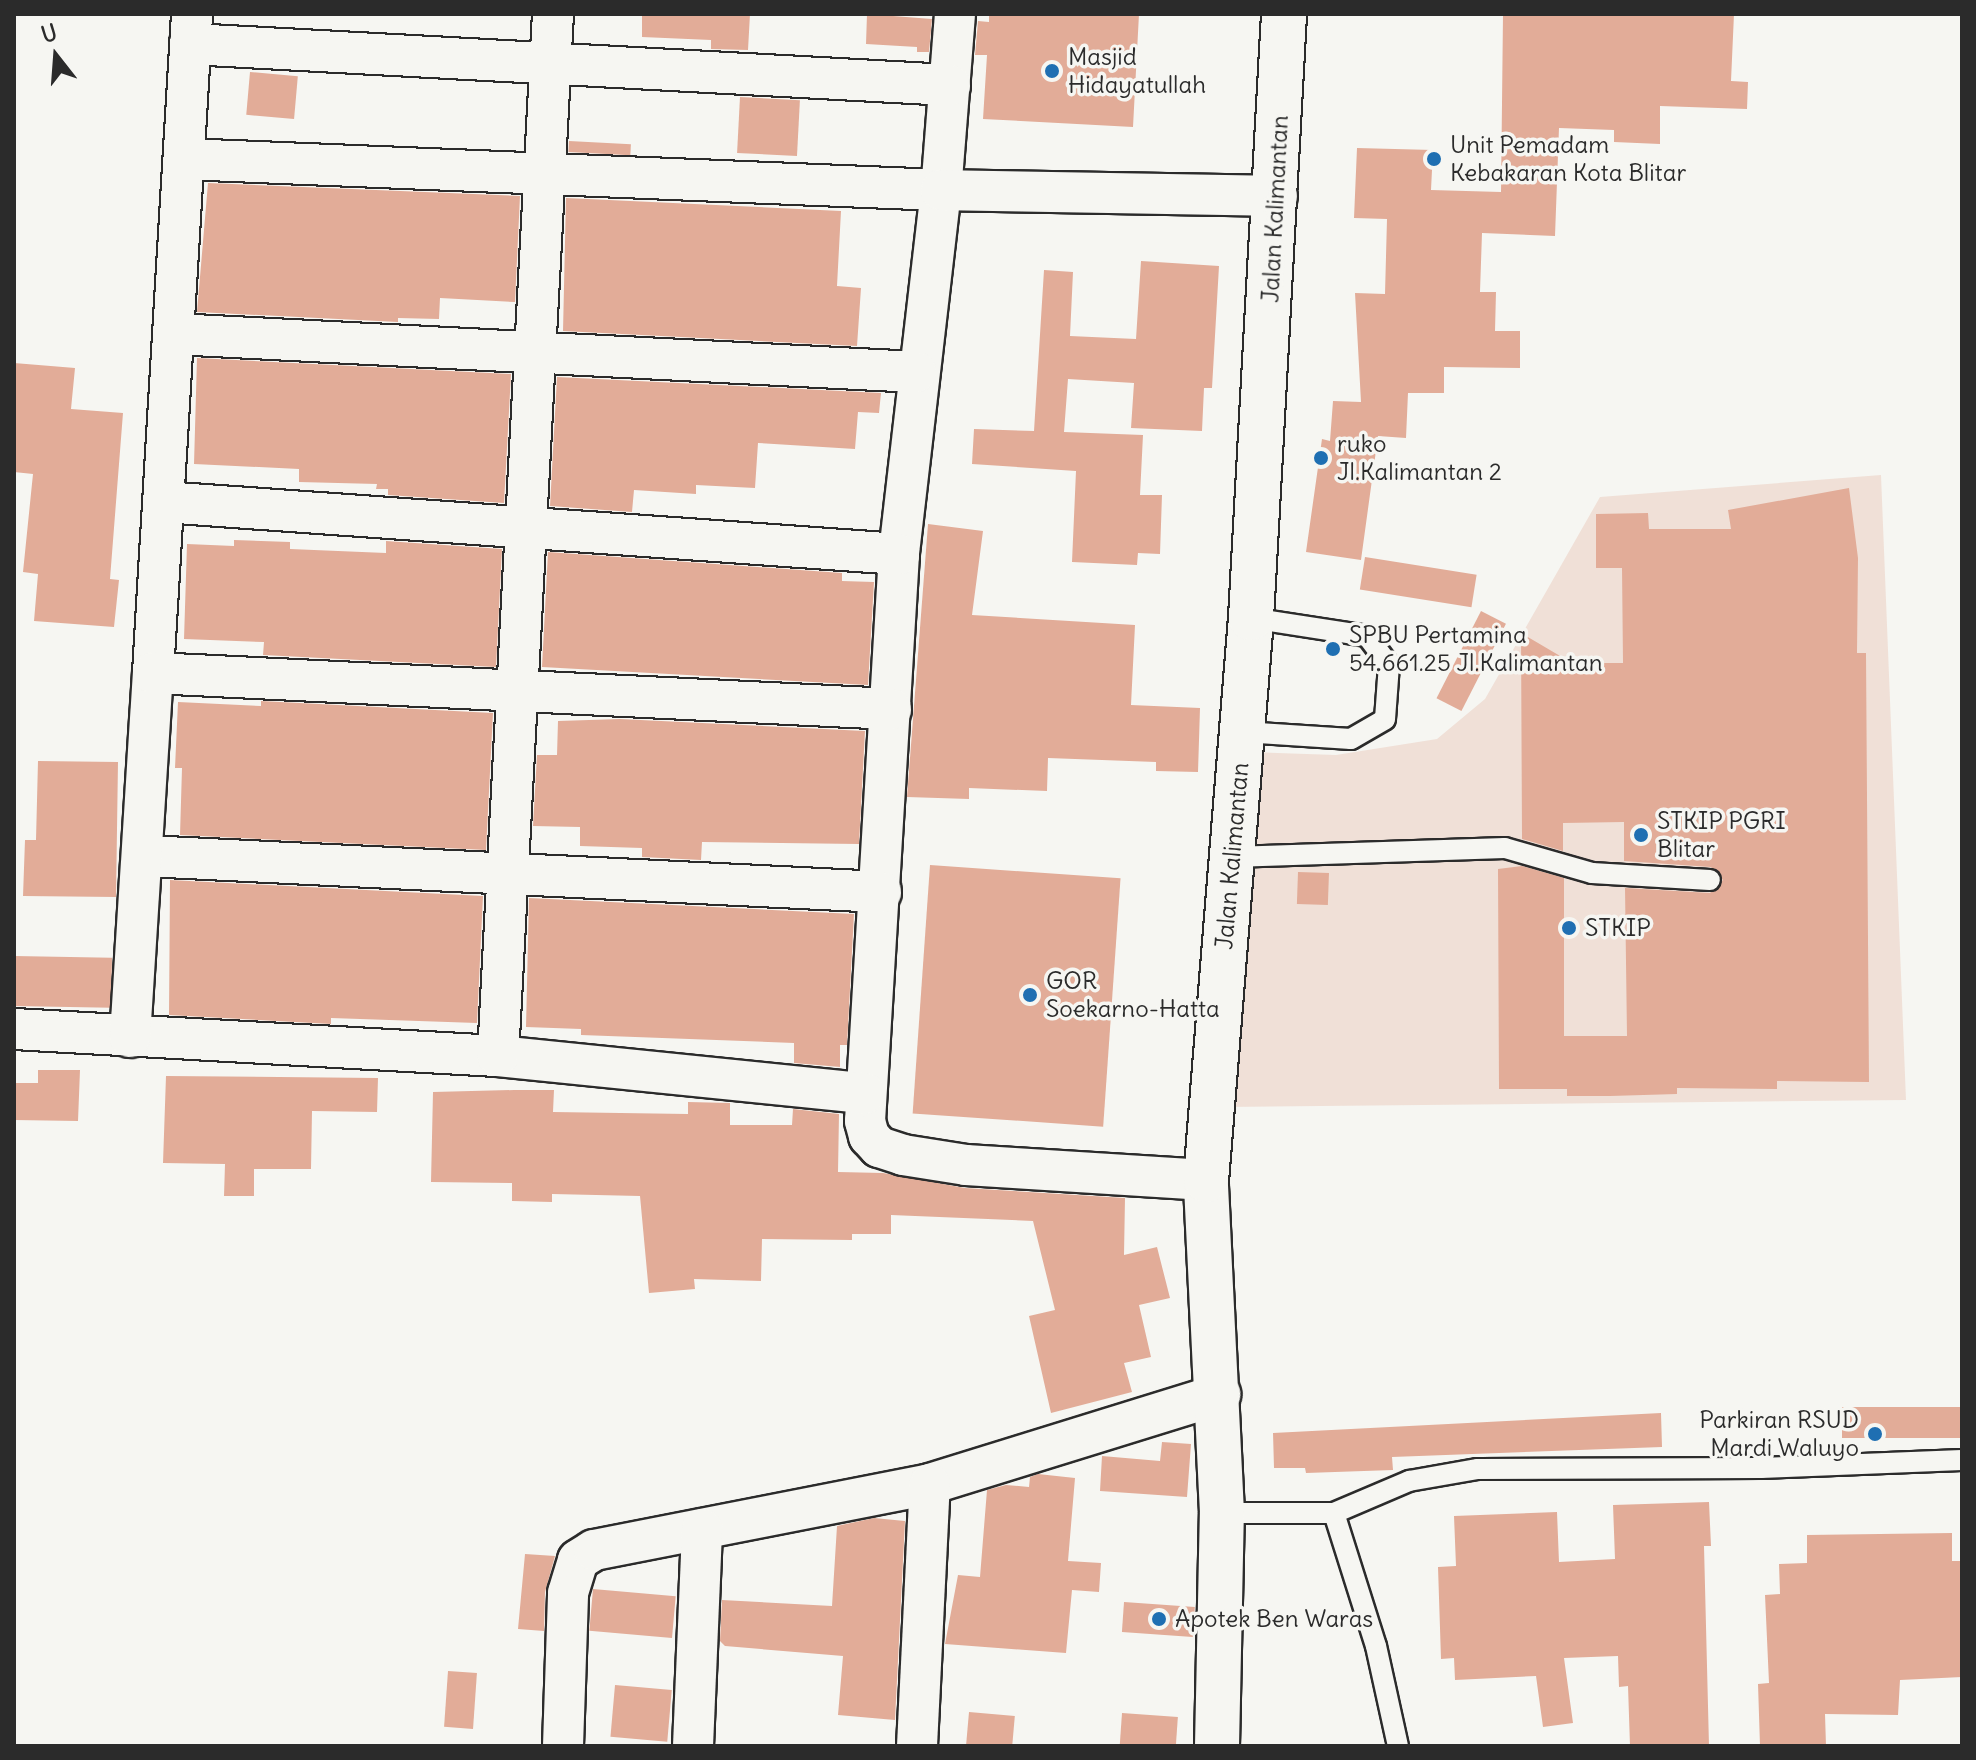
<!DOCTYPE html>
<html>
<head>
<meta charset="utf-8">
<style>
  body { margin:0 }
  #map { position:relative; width:1976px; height:1760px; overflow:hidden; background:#f6f6f2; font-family:Delius,sans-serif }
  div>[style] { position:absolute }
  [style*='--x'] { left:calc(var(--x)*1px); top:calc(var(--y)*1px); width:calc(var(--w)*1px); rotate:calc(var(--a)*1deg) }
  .built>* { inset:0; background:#f0e0d7 }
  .building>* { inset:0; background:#e2ac98; transform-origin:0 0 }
  .roads { filter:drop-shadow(2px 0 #2b2b2b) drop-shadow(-2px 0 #2b2b2b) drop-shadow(0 2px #2b2b2b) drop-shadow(0 -2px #2b2b2b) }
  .lane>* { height:20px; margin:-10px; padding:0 10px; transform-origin:10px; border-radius:10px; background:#f6f6f2 }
  .street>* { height:40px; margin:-20px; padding:0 20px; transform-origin:20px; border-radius:20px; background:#f6f6f2 }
  .highway>* { height:44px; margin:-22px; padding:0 22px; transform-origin:22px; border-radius:22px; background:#f6f6f2 }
  .dots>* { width:22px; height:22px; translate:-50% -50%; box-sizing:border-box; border:4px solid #f6f6f2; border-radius:50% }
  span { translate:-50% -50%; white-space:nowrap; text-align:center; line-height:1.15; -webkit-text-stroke:7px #f6f6f2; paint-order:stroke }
  .poi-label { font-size:24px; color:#2b2b2b }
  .left { translate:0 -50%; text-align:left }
  .right { translate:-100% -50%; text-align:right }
  .street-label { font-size:24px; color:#2b2b2b }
  .frame { position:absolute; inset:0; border:16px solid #2b2b2b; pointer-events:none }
  .north { position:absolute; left:16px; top:16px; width:80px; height:80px; -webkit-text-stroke:6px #f6f6f2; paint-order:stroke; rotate:343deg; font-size:22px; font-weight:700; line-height:32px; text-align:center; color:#2b2b2b }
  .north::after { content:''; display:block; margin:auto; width:28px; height:36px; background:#2b2b2b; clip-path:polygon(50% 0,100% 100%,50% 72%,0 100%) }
</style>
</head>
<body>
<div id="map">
  <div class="built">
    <i style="clip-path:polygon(1881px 475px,1906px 1100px,1225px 1107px,1251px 752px,1336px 755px,1437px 739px,1485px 699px,1600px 497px)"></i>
  </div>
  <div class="building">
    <i style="clip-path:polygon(642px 14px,750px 14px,748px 50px,711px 49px,711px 40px,642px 37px)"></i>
    <i style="clip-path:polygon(867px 14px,932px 19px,929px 52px,917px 52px,917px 47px,866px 44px)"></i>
    <i style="clip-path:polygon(989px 14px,1139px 14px,1133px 127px,983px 119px,987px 55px,975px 55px,978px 21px,989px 22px)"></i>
    <i style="clip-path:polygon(1503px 14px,1734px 14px,1731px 81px,1748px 82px,1747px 109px,1660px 106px,1660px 144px,1614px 142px,1614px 130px,1559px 128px,1555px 236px,1482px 233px,1480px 292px,1496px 292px,1495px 331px,1520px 331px,1520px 368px,1444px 367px,1444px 393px,1408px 393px,1406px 438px,1378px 436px,1361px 560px,1306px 552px,1322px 439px,1330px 441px,1333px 401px,1361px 402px,1355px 293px,1385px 294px,1387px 219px,1354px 218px,1357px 148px,1433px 150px,1431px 190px,1501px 192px)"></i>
    <i style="left:250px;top:72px;width:48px;height:43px;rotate:5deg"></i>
    <i style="left:740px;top:97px;width:60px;height:56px;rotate:3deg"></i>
    <i style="left:569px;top:141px;width:62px;height:11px;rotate:3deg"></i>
    <i style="clip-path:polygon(208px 183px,520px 196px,515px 302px,440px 298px,439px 319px,398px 318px,398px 322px,197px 312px)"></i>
    <i style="clip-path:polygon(566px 198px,841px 211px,837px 286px,861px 288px,857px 346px,563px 331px)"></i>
    <i style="clip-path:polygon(1141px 261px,1219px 266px,1212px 388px,1204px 388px,1202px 431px,1131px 428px,1134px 383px,1068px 379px,1064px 432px,1143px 435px,1140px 495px,1162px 495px,1160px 554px,1138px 553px,1137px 565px,1072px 562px,1076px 471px,972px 464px,974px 429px,1034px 431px,1044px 270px,1073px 272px,1070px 336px,1136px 339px)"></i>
    <i style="clip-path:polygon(197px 358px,511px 374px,504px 503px,388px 495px,388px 489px,376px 489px,377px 484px,299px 482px,299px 469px,194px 464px)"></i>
    <i style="clip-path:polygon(14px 363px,75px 368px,71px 409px,123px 413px,110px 579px,119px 580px,114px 627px,34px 621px,38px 574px,23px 572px,33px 474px,14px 472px)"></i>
    <i style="clip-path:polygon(557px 377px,881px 393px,879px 413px,858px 412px,855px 449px,758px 443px,755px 488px,696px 485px,696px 494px,634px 490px,632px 512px,550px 506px)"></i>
    <i style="clip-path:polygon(1849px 488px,1858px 558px,1857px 653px,1866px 653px,1869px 1082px,1777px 1081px,1777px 1089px,1677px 1088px,1677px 1094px,1610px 1096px,1567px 1096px,1567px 1089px,1499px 1089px,1498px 869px,1522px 866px,1564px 878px,1564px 1036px,1627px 1036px,1625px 888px,1710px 893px,1723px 880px,1711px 867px,1624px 861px,1624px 822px,1563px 823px,1563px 851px,1522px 839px,1521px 633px,1572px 663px,1623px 663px,1622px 568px,1596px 568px,1596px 514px,1648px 513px,1649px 529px,1731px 529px,1728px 510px)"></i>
    <i style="clip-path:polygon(928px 524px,983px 531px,972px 615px,1135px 625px,1131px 705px,1200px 708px,1198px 772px,1156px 771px,1156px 762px,1048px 758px,1047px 791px,969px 788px,969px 799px,907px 797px)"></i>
    <i style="clip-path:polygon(234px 540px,290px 542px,290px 549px,386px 553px,386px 541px,502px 549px,496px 667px,263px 655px,264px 642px,184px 639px,187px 544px,234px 546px)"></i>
    <i style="clip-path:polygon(548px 552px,842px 573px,842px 581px,874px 582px,868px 685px,542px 667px)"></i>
    <i style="left:1365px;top:557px;width:113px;height:33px;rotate:9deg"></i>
    <i style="left:1481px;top:611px;width:28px;height:98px;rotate:27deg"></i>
    <i style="clip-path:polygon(261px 701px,493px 713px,486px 850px,180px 835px,182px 768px,175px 768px,178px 702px,261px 706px)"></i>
    <i style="clip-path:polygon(620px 719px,865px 731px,859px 844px,702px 842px,701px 860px,642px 857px,642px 848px,580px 846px,580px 827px,533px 826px,537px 755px,557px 755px,558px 721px)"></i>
    <i style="clip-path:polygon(38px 761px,118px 762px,116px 897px,23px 896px,25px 840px,36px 840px)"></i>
    <i style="left:930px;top:865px;width:191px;height:249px;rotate:4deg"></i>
    <i style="left:1298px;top:872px;width:31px;height:32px;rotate:2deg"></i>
    <i style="clip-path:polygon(170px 880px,483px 896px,477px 1023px,331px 1018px,331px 1024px,169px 1015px)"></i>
    <i style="clip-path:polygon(529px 898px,854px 914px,847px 1045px,840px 1045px,840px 1067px,794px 1063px,794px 1043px,581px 1035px,581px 1029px,526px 1027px)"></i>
    <i style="left:14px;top:956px;width:98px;height:50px;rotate:1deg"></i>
    <i style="clip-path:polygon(38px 1070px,80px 1070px,78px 1121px,14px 1120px,14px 1083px,38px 1083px)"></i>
    <i style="clip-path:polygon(166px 1076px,378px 1078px,377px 1112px,312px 1111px,311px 1169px,254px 1169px,254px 1196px,224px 1196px,225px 1164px,163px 1163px)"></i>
    <i style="clip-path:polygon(514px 1090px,554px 1090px,553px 1112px,688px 1114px,688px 1102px,730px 1103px,730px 1125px,792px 1125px,793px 1109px,839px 1114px,838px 1172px,883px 1173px,965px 1188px,1125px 1198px,1124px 1255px,1157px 1247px,1170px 1298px,1139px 1305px,1151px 1357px,1124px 1363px,1132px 1392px,1051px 1413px,1029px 1316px,1055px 1310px,1033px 1221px,891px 1215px,891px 1234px,852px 1234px,852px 1240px,762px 1239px,761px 1281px,694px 1279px,695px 1289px,649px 1293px,640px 1196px,552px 1194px,552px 1202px,512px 1201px,512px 1183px,431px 1182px,433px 1092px)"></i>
    <i style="left:1962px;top:1407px;width:31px;height:120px;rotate:90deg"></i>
    <i style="clip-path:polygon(1661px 1413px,1662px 1447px,1392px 1457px,1393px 1470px,1306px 1473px,1305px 1468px,1274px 1468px,1273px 1433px)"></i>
    <i style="clip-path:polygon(1162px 1442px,1191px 1444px,1187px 1497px,1100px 1491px,1102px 1456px,1160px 1461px)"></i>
    <i style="clip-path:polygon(1038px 1474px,1075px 1478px,1068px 1561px,1101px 1563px,1099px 1592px,1072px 1590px,1066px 1653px,945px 1644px,958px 1575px,980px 1577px,987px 1490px,1006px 1485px,1029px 1487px,1030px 1477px)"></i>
    <i style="clip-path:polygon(1709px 1502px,1711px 1546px,1704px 1546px,1709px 1746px,1630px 1746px,1628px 1686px,1619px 1687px,1618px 1656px,1564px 1658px,1573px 1723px,1543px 1727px,1536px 1676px,1455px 1680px,1454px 1658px,1441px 1659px,1438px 1567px,1456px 1566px,1454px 1516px,1557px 1512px,1559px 1562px,1615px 1559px,1613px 1505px)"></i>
    <i style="clip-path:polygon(874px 1518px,905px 1521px,895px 1720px,838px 1715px,843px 1656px,725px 1646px,720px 1641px,722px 1600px,832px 1606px,837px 1526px)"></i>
    <i style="clip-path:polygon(1952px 1533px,1952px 1561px,1961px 1561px,1962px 1677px,1900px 1680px,1898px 1715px,1825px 1714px,1826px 1746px,1760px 1746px,1758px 1684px,1769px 1683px,1765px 1595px,1780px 1594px,1779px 1564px,1807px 1563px,1807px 1535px)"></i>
    <i style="clip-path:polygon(525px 1554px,555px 1556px,545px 1592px,544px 1631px,518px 1629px)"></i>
    <i style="left:593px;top:1589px;width:83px;height:42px;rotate:5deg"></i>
    <i style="left:1124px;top:1602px;width:71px;height:30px;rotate:4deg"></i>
    <i style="left:448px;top:1671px;width:29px;height:56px;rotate:4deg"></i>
    <i style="left:615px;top:1685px;width:57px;height:52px;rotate:5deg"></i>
    <i style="left:969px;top:1712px;width:46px;height:34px;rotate:5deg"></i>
    <i style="left:1122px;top:1713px;width:56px;height:32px;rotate:4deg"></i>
  </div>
  <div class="roads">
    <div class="lane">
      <i style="--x:1243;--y:732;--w:108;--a:3.7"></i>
      <i style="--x:1351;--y:739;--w:39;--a:-30"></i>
      <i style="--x:1385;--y:719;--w:54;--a:-85.8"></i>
      <i style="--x:1389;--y:665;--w:36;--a:-127"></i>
      <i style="--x:1367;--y:636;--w:117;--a:-171.2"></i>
      <i style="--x:1232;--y:857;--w:273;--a:-1.9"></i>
      <i style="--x:1505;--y:848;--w:91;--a:16"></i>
      <i style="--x:1592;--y:873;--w:118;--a:3.4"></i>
      <i style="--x:1222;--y:1513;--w:112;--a:0"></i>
      <i style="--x:1334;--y:1513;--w:82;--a:-23.1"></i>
      <i style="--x:1409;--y:1481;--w:70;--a:-9.9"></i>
      <i style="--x:1478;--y:1469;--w:283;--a:-0.2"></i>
      <i style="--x:1761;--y:1468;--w:201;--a:-2.3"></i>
      <i style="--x:1334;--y:1513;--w:139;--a:72.5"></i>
      <i style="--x:1376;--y:1646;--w:102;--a:77.6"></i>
    </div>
    <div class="street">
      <i style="--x:955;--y:14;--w:177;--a:94.5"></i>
      <i style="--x:941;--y:190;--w:366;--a:96.6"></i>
      <i style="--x:899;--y:554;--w:568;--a:93.43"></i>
      <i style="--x:865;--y:1121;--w:16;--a:75"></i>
      <i style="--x:869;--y:1136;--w:15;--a:48"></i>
      <i style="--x:879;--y:1147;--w:25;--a:18"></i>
      <i style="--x:903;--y:1155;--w:64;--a:9"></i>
      <i style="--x:966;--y:1165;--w:240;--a:3.6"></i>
      <i style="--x:190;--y:44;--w:761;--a:3.09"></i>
      <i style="--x:184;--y:159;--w:758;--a:2.35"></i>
      <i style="--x:941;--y:190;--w:336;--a:1"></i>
      <i style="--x:174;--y:334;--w:743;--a:2.93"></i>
      <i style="--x:163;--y:502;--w:738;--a:4.04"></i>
      <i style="--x:153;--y:673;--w:660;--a:-86.61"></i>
      <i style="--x:146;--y:856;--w:736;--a:2.8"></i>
      <i style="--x:14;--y:1029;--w:485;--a:3.2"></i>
      <i style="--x:498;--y:1056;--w:369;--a:5.8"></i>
      <i style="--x:130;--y:1037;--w:365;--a:-86.4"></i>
      <i style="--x:153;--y:673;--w:739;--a:2.79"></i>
      <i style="--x:498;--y:1056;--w:1043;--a:-86.98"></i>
      <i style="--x:563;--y:1746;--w:153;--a:-88.1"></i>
      <i style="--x:568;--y:1593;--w:34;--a:-73"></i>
      <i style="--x:578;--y:1560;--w:19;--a:-32"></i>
      <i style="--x:594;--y:1550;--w:342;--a:-11.1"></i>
      <i style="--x:930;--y:1484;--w:304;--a:-17.2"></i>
      <i style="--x:693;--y:1746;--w:217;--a:-87.6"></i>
      <i style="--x:917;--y:1746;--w:262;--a:-87.2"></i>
    </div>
    <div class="highway">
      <i style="--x:1217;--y:1746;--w:233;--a:-88.8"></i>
      <i style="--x:1222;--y:1513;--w:333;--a:-92.8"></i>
      <i style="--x:1206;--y:1180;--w:564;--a:-85.42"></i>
      <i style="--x:1251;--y:618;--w:605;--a:-86.87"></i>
    </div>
  </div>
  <div class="dots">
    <i style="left:1052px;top:71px;background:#1f6fb2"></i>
    <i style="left:1434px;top:159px;background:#1f6fb2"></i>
    <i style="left:1321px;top:458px;background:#1f6fb2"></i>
    <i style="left:1333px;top:649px;background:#1f6fb2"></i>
    <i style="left:1641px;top:835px;background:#1f6fb2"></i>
    <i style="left:1569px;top:928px;background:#1f6fb2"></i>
    <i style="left:1030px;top:995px;background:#1f6fb2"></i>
    <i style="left:1875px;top:1434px;background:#1f6fb2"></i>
    <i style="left:1159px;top:1619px;background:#1f6fb2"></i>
  </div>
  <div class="poi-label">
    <span class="left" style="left:1068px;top:71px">Masjid<br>Hidayatullah</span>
    <span class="left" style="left:1450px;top:159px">Unit Pemadam<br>Kebakaran Kota Blitar</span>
    <span class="left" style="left:1337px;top:458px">ruko<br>Jl.Kalimantan 2</span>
    <span class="left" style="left:1349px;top:649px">SPBU Pertamina<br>54.661.25 Jl.Kalimantan</span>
    <span class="left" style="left:1657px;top:835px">STKIP PGRI<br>Blitar</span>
    <span class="left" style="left:1585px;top:928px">STKIP</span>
    <span class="left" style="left:1046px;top:995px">GOR<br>Soekarno-Hatta</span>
    <span class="right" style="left:1859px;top:1434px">Parkiran RSUD<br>Mardi Waluyo</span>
    <span class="left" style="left:1175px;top:1619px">Apotek Ben Waras</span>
  </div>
  <div class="street-label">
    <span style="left:1275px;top:209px;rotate:-87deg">Jalan Kalimantan</span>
    <span style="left:1232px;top:856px;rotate:-85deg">Jalan Kalimantan</span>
  </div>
  <div class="frame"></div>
  <div class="north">U</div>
</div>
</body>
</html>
